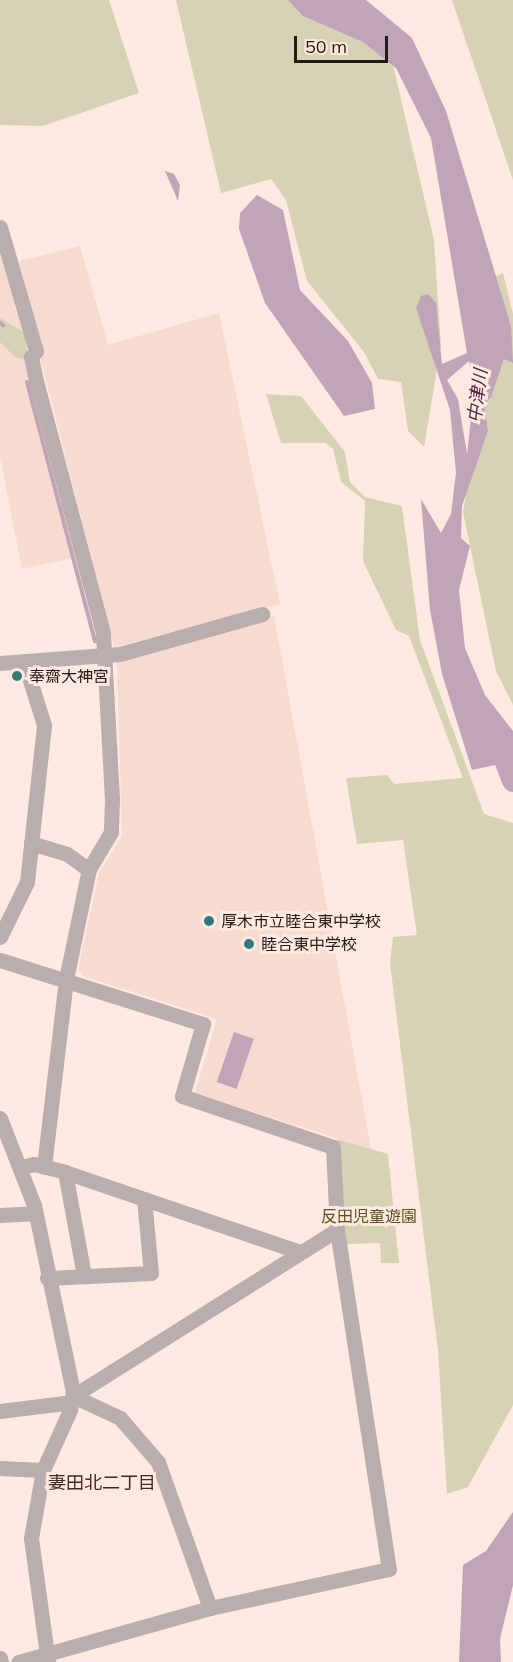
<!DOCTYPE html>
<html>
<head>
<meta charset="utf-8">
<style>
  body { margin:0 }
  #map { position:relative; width:513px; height:1662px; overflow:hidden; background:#ffe9e1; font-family:Mulish,"Noto Sans JP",sans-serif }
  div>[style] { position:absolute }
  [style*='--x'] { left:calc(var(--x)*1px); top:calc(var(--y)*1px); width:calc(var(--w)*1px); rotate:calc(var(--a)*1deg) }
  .built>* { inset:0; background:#f7dbd1 }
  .green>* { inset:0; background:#d6d3b4 }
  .water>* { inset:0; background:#c0a4b7; transform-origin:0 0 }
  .stream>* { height:4px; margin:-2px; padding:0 2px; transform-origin:2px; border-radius:2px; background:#c0a4b7 }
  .river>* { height:22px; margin:-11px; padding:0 11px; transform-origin:11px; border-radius:11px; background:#c0a4b7 }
  .minor>* { height:15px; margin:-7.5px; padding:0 7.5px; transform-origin:7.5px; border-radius:7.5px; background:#b9adae }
  .dots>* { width:16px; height:16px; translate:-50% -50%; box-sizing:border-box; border:3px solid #ffe9e1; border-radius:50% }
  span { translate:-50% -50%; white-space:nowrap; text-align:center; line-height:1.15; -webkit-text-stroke:6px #ffe9e1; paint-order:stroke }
  .poi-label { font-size:16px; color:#231a16 }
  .left { translate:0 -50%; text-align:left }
  .park-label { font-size:16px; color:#59521e }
  .water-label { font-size:18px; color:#4f2845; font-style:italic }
  .neighbourhood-label { font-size:18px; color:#3f2b24 }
  .scale { position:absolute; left:294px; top:36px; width:94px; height:27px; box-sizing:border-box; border:3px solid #231a16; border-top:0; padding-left:8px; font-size:18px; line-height:21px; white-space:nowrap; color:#231a16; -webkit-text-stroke:4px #ffe9e1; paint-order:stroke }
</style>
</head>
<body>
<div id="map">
  <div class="built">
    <i style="clip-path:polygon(0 246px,26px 339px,26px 368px,72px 558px,22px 569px,0 457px)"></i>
    <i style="clip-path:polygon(80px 246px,108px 345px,219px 313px,280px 604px,114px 647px,17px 267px,20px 261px)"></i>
    <i style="clip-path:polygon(274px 616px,371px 1149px,195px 1093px,217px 1019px,83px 976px,78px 970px,99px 873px,122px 836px,117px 661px)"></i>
  </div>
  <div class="green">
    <i style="clip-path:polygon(0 0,109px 0,139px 93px,43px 126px,0 125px)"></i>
    <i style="clip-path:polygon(176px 0,321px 0,390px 52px,434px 240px,441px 345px,424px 447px,408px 431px,401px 382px,378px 379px,364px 352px,307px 281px,286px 200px,271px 179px,221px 193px)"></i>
    <i style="clip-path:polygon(452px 0,513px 0,513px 180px)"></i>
    <i style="clip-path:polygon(503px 273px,513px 314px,513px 705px,496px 671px,463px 512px,489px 357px,487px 281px)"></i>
    <i style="clip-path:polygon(0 318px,25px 333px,28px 360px,15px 357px,0 342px)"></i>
    <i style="clip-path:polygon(266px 394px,301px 396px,345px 452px,350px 482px,365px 497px,402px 506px,420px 640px,484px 814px,513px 823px,513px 1405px,468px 1487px,447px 1494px,438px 1351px,390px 963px,393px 937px,417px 935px,403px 840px,357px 844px,346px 778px,387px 775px,394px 784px,463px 778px,409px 636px,396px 630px,363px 561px,365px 501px,341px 482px,333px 449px,326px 443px,281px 443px)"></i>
    <i style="clip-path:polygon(337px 1139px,388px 1154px,399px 1263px,381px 1263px,380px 1243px,346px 1244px)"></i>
  </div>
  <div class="water">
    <i style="clip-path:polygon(evenodd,288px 0,366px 0,412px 38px,446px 111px,511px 326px,513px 363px,504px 359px,491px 397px,484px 404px,488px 431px,462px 506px,461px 538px,470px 546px,459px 590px,465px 648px,485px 695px,513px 731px,513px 761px,472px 770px,442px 674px,430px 610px,421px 499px,441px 533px,451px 514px,456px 473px,450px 410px,416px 308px,421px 296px,428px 294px,436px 303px,442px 364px,467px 353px,431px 138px,396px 68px,363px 42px,303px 16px,288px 0,469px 361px,474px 391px,467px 454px,458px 399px,447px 380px,469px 361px)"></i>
    <i style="clip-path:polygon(165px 171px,174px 174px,180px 185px,178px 201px)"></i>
    <i style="clip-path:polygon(257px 195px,283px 210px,300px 290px,348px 341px,372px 383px,375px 409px,344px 416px,265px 303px,239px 229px,240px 213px)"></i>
    <i style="left:234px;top:1032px;width:21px;height:53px;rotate:19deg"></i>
    <i style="clip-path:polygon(513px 1512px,513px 1585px,500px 1639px,501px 1662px,459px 1662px,463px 1565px,486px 1551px)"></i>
  </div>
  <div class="stream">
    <i style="--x:0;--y:323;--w:4;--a:34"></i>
    <i style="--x:27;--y:382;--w:268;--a:75.3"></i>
  </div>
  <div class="river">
    <i style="--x:496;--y:736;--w:48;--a:69.3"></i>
  </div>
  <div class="minor">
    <i style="--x:0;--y:227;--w:129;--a:73.8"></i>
    <i style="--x:36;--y:351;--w:8;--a:130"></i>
    <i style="--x:31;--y:357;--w:25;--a:78"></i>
    <i style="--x:36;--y:381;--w:261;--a:75.1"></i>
    <i style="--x:103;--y:633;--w:167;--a:86.9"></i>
    <i style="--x:112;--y:800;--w:32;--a:92"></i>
    <i style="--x:111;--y:832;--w:43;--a:120.7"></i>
    <i style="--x:89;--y:869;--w:112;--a:101.8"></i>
    <i style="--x:66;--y:979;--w:189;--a:96.7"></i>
    <i style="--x:0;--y:663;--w:120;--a:-4.3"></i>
    <i style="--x:120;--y:654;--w:148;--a:-15.7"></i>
    <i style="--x:31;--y:843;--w:38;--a:17"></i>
    <i style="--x:67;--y:854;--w:27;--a:36"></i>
    <i style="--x:0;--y:937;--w:61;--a:-63.9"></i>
    <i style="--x:27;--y:882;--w:158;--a:-83.8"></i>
    <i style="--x:44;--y:725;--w:67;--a:-107.4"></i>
    <i style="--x:0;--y:960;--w:213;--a:17.5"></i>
    <i style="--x:203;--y:1024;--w:75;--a:106.3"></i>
    <i style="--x:182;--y:1096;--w:159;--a:18.7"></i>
    <i style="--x:333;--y:1147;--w:83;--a:87.2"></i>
    <i style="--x:337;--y:1230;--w:343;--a:81.3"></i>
    <i style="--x:389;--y:1569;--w:183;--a:167.7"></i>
    <i style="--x:210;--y:1608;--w:199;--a:164.3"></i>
    <i style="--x:0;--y:1118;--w:93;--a:68.7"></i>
    <i style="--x:34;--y:1205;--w:190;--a:78.2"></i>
    <i style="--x:73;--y:1391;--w:19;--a:99"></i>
    <i style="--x:70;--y:1410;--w:66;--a:114.2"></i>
    <i style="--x:43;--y:1470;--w:69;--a:100"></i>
    <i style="--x:31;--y:1538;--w:125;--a:82.2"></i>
    <i style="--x:21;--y:1167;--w:13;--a:-13"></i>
    <i style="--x:34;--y:1164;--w:32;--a:14"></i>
    <i style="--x:65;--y:1172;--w:248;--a:18.8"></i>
    <i style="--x:65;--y:1172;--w:106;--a:79.6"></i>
    <i style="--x:0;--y:1215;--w:35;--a:-3"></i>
    <i style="--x:47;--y:1278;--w:104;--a:-2.8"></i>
    <i style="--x:151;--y:1273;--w:74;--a:-95.4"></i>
    <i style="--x:73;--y:1396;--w:312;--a:-32.2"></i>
    <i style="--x:73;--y:1396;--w:52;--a:25.1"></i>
    <i style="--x:120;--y:1418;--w:58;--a:49.2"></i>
    <i style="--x:158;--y:1462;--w:155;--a:70.4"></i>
    <i style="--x:0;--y:1411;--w:73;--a:-7.1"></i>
    <i style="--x:0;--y:1468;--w:43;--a:2.7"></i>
    <i style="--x:0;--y:1658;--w:4;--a:76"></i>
  </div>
  <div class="dots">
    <i style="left:17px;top:676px;background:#317a7a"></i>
    <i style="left:209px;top:921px;background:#317a7a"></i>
    <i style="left:249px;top:944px;background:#317a7a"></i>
  </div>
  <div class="poi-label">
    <span class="left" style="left:29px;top:676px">奉齋大神宮</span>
    <span class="left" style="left:221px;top:921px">厚木市立睦合東中学校</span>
    <span class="left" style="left:261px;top:944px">睦合東中学校</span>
  </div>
  <div class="park-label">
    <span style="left:369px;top:1216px">反田児童遊園</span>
  </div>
  <div class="water-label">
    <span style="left:478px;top:396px;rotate:-83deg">中津川</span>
  </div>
  <div class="neighbourhood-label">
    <span style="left:102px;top:1483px">妻田北二丁目</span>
  </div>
  <div class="scale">50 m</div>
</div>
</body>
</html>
